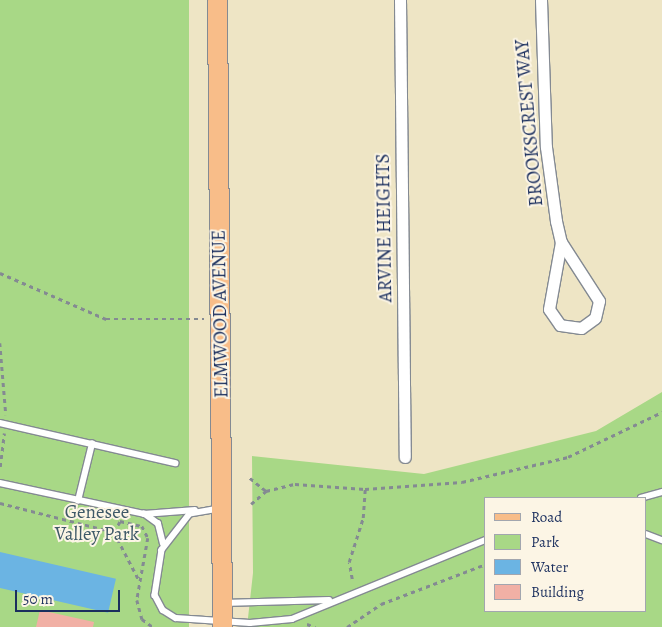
<!DOCTYPE html>
<html>
<head>
<meta charset="utf-8">
<style>
  body { margin:0 }
  #map { position:relative; width:662px; height:627px; overflow:hidden; background:#eee5c5; font-family:Alegreya,serif }
  div>[style] { position:absolute }
  [style*='--x'] { left:calc(var(--x)*1px); top:calc(var(--y)*1px); width:calc(var(--w)*1px); rotate:calc(var(--a)*1deg) }
  .green>* { inset:0; background:#a8d886; transform-origin:0 0 }
  .water>* { inset:0; background:#6bb4e3; transform-origin:0 0 }
  .building>* { inset:0; background:#f1b0a5 }
  .path>* { height:2.5px; margin-top:-1.25px; transform-origin:0; background:repeating-linear-gradient(90deg,#848a92 0 4px,transparent 0 8px) }
  .roads { filter:drop-shadow(1px 0 #848a92) drop-shadow(-1px 0 #848a92) drop-shadow(0 1px #848a92) drop-shadow(0 -1px #848a92) }
  .service>* { height:5.5px; margin:-2.75px; padding:0 2.75px; transform-origin:2.75px; border-radius:2.75px; background:#fff }
  .minor>* { height:11px; margin:-5.5px; padding:0 5.5px; transform-origin:5.5px; border-radius:5.5px; background:#fff }
  .primary>* { height:19px; margin:-9.5px; padding:0 9.5px; transform-origin:9.5px; border-radius:9.5px; background:#f8bd89 }
  span { translate:-50% -50%; white-space:nowrap; text-align:center; line-height:1.15; -webkit-text-stroke:4px #fcf5e5; paint-order:stroke }
  .street-label { font-size:19px; color:#1b2f5e }
  .park-label { font-size:19px; color:#3e5968 }
  .legend { position:absolute; left:484px; top:497px; width:162px; height:115px; box-sizing:border-box; background:#fcf5e5; border:1px solid #a2a6af; margin:0; padding:6px 9px; list-style:none; font-size:15px; color:#1b2f5e }
  .legend li { display:flex; align-items:center; gap:10px; height:25px }
  .legend b { width:25px; border:1px solid #a2a6af }
  .scale { position:absolute; left:15px; top:590px; width:105px; height:22px; box-sizing:border-box; border:2px solid #1b2f5e; border-top:0; padding-left:6px; font-size:15px; line-height:18px; white-space:nowrap; color:#1b2f5e; -webkit-text-stroke:4px #fcf5e5; paint-order:stroke }
</style>
</head>
<body>
<div id="map">
  <div class="green">
    <i style="left:0;top:0;width:189px;height:627px"></i>
    <i style="clip-path:polygon(evenodd,662px 392px,662px 627px,247px 627px,253px 573px,252px 456px,424px 474px,596px 431px,662px 392px,486px 498px,646px 498px,646px 611px,486px 611px,486px 498px)"></i>
  </div>
  <div class="water">
    <i style="left:0;top:552px;width:119px;height:35px;rotate:13deg"></i>
  </div>
  <div class="building">
    <i style="clip-path:polygon(40px 610px,94px 622px,93px 627px,36px 627px)"></i>
  </div>
  <div class="path">
    <i style="--x:0;--y:273;--w:116;--a:23.5"></i>
    <i style="--x:106;--y:319;--w:98;--a:0"></i>
    <i style="--x:0;--y:343;--w:72;--a:85.2"></i>
    <i style="--x:0;--y:467;--w:34;--a:-83"></i>
    <i style="--x:250;--y:478;--w:21;--a:39"></i>
    <i style="--x:266;--y:491;--w:30;--a:-14"></i>
    <i style="--x:295;--y:484;--w:70;--a:4.1"></i>
    <i style="--x:365;--y:489;--w:97;--a:-4.1"></i>
    <i style="--x:462;--y:482;--w:109;--a:-13.3"></i>
    <i style="--x:568;--y:457;--w:104;--a:-25.6"></i>
    <i style="--x:0;--y:503;--w:118;--a:14.3"></i>
    <i style="--x:114;--y:532;--w:54;--a:62.5"></i>
    <i style="--x:251;--y:504;--w:20;--a:-41"></i>
    <i style="--x:114;--y:532;--w:13;--a:-61"></i>
    <i style="--x:120;--y:521;--w:23;--a:13"></i>
    <i style="--x:142;--y:526;--w:13;--a:63"></i>
    <i style="--x:148;--y:538;--w:63;--a:100.1"></i>
    <i style="--x:137;--y:600;--w:20;--a:75"></i>
    <i style="--x:142;--y:619;--w:14;--a:36"></i>
    <i style="--x:352;--y:579;--w:17;--a:-100"></i>
    <i style="--x:349;--y:562;--w:46;--a:-72.3"></i>
    <i style="--x:363;--y:518;--w:29;--a:-86"></i>
    <i style="--x:307;--y:624;--w:9;--a:21"></i>
    <i style="--x:347;--y:627;--w:41;--a:-34.1"></i>
    <i style="--x:381;--y:604;--w:112;--a:-20.9"></i>
  </div>
  <div class="roads">
    <div class="service">
      <i style="--x:0;--y:423;--w:180;--a:12.9"></i>
      <i style="--x:0;--y:483;--w:147;--a:12.1"></i>
      <i style="--x:641;--y:498;--w:22;--a:-16"></i>
      <i style="--x:78;--y:501;--w:59;--a:-76.2"></i>
      <i style="--x:219;--y:509;--w:29;--a:170"></i>
      <i style="--x:190;--y:514;--w:46;--a:127.9"></i>
      <i style="--x:162;--y:550;--w:46;--a:98.8"></i>
      <i style="--x:155;--y:595;--w:17;--a:62"></i>
      <i style="--x:163;--y:610;--w:15;--a:32"></i>
      <i style="--x:176;--y:618;--w:74;--a:3.9"></i>
      <i style="--x:250;--y:623;--w:42;--a:-5.4"></i>
      <i style="--x:292;--y:619;--w:209;--a:-22.2"></i>
      <i style="--x:646;--y:534;--w:17;--a:21"></i>
      <i style="--x:163;--y:544;--w:21;--a:-104"></i>
      <i style="--x:158;--y:524;--w:17;--a:-144"></i>
      <i style="--x:144;--y:514;--w:51;--a:-4.5"></i>
      <i style="--x:223;--y:603;--w:106;--a:-1.6"></i>
    </div>
    <div class="minor">
      <i style="--x:400;--y:0;--w:457;--a:89.4"></i>
      <i style="--x:541;--y:0;--w:147;--a:88.1"></i>
      <i style="--x:546;--y:147;--w:75;--a:82.3"></i>
      <i style="--x:556;--y:221;--w:22;--a:77"></i>
      <i style="--x:561;--y:242;--w:70;--a:57.2"></i>
      <i style="--x:599;--y:301;--w:17;--a:103"></i>
      <i style="--x:595;--y:318;--w:17;--a:144"></i>
      <i style="--x:581;--y:328;--w:21;--a:-172"></i>
      <i style="--x:560;--y:325;--w:19;--a:-125"></i>
      <i style="--x:549;--y:309;--w:68;--a:-79.8"></i>
    </div>
    <div class="primary">
      <i style="--x:217;--y:0;--w:627;--a:89.54"></i>
    </div>
  </div>
  <div class="street-label">
    <span style="left:530px;top:123px;rotate:-95deg">BROOKSCREST WAY</span>
    <span style="left:385px;top:228px;rotate:-91deg">ARVINE HEIGHTS</span>
    <span style="left:221px;top:314px;rotate:-91deg">ELMWOOD AVENUE</span>
  </div>
  <div class="park-label">
    <span style="left:97px;top:524px">Genesee<br>Valley Park</span>
  </div>
  <ul class="legend">
  <li><b style="height:6px;background:#f8bd89"></b>Road</li>
  <li><b style="height:14px;background:#a8d886"></b>Park</li>
  <li><b style="height:14px;background:#6bb4e3"></b>Water</li>
  <li><b style="height:14px;background:#f1b0a5"></b>Building</li>
  </ul>
  <div class="scale">50 m</div>
</div>
</body>
</html>
